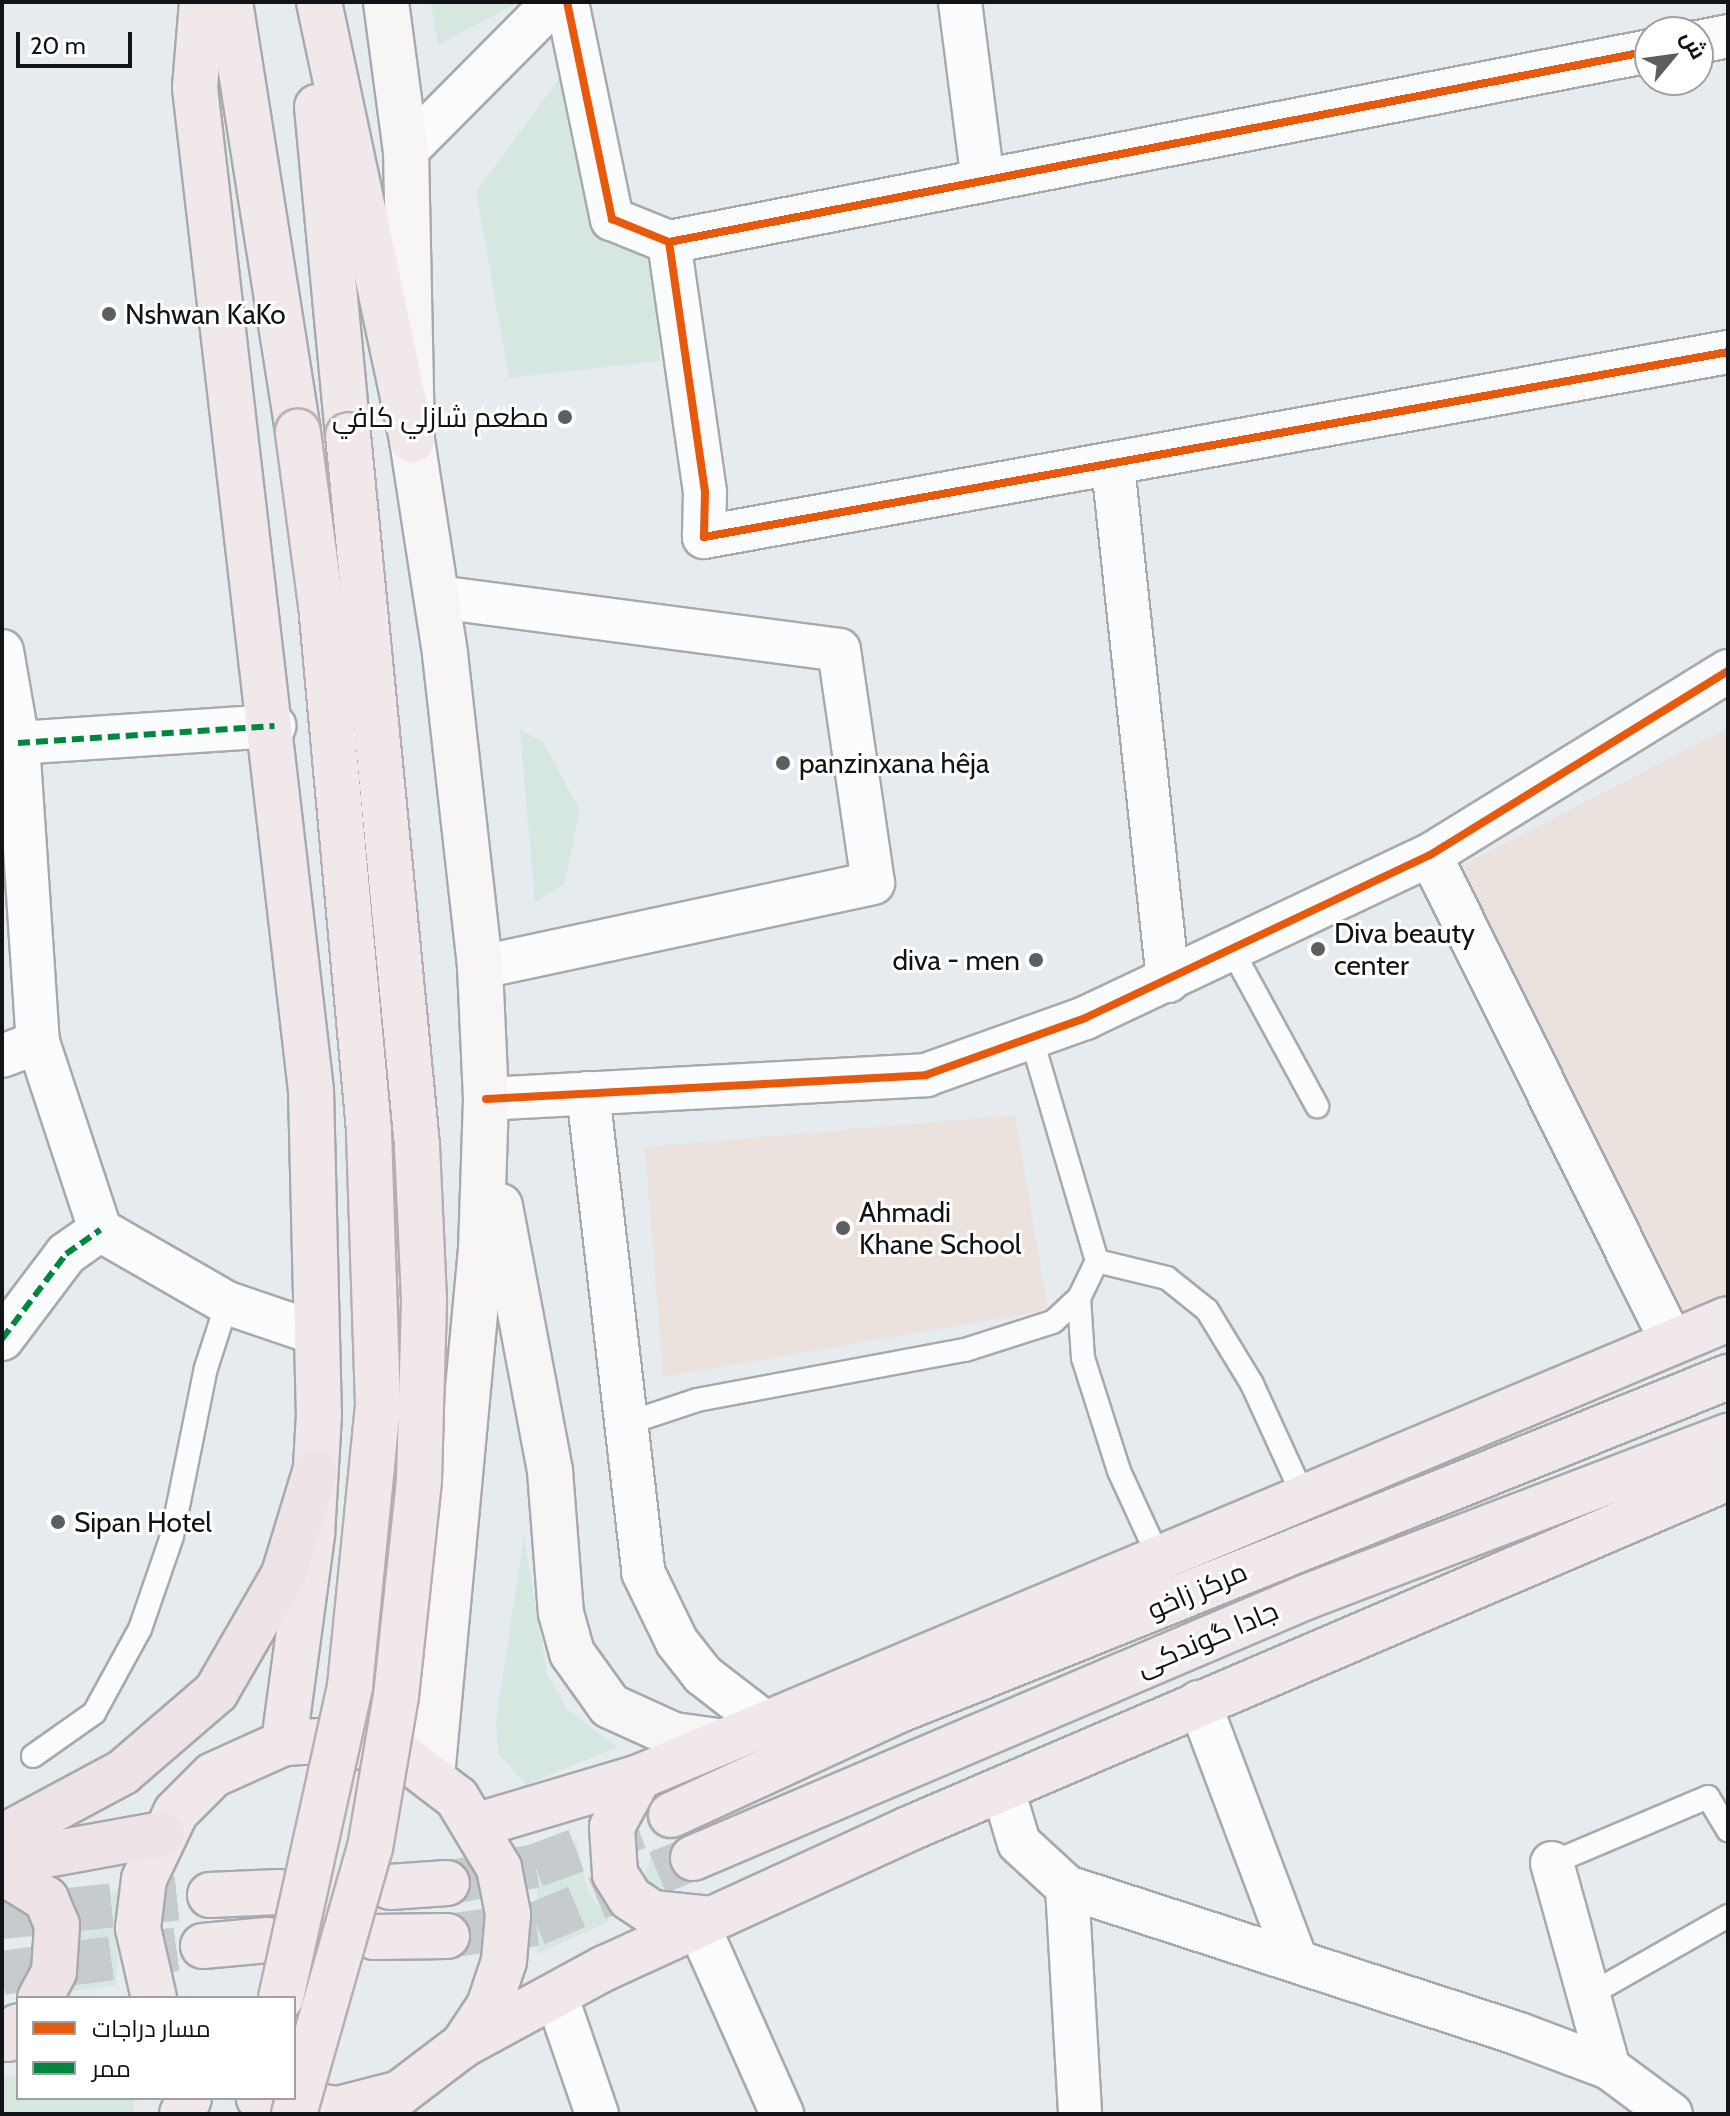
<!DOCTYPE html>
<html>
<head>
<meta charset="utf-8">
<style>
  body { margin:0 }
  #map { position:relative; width:1730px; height:2116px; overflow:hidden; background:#e6ebf0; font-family:Cabin,Cairo,sans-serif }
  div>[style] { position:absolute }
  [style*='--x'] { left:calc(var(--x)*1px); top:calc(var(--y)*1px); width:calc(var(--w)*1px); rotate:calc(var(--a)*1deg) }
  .education>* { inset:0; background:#ece2dd }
  .green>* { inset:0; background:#d6e7e2 }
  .trunk-tunnel>* { height:44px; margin-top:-22px; transform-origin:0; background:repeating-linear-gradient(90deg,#c6cbcf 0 44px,transparent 0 66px) }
  .roads { filter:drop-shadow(2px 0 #a7aaad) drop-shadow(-2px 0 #a7aaad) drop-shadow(0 2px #a7aaad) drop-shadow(0 -2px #a7aaad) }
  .service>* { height:22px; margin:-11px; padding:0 11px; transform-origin:11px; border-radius:11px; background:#fbfcfd }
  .minor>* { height:42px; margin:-21px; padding:0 21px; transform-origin:21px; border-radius:21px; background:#fbfcfd }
  .secondary>* { height:44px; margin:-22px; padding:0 22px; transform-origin:22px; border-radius:22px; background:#f7f5f6 }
  .trunk>* { height:44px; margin:-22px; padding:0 22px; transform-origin:22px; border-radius:22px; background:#f0e8ea }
  .motorway>* { height:44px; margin:-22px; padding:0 22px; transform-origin:22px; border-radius:22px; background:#eee3e6 }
  .bridges { filter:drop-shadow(2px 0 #b8aeb2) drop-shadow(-2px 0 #b8aeb2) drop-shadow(0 2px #b8aeb2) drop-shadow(0 -2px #b8aeb2) }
  .trunk-bridge>* { height:44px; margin:-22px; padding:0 22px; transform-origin:22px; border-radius:22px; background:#f0e8ea }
  .quiet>* { height:6px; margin-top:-3px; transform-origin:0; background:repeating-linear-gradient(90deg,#00873e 0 12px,transparent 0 18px) }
  .cycleway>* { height:8px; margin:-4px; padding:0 4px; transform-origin:4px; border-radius:4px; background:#e8590c }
  .dots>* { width:22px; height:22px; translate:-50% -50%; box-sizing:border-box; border:4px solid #fff; border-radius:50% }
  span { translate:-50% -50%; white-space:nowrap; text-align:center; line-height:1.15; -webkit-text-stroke:6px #fff; paint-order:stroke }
  .poi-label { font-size:28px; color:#111316 }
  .left { translate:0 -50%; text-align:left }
  .right { translate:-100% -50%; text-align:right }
  .street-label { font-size:28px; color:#111316 }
  .frame { position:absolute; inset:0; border:4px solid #111316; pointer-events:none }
  .legend { position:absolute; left:16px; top:1996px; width:280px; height:104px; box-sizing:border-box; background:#fff; border:2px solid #a0a1a2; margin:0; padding:10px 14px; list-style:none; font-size:24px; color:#111316 }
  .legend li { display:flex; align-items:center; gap:16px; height:40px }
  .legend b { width:40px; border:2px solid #a0a1a2 }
  .north { position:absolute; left:1634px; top:16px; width:80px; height:80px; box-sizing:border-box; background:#fff; border:2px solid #a0a1a2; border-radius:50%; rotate:61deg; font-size:22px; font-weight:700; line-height:32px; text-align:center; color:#111316 }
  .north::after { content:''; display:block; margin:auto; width:28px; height:36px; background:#5c5f62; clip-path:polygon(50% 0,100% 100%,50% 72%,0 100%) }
  .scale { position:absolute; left:16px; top:32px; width:116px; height:36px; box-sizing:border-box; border:4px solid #111316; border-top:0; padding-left:10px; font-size:24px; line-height:28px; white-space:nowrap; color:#111316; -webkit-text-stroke:6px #fff; paint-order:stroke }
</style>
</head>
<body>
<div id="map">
  <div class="education">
    <i style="clip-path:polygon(1728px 728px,1728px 1300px,1678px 1319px,1463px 865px)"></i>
    <i style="clip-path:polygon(1015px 1115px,1048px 1310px,663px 1377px,645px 1147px)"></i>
  </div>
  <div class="green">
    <i style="clip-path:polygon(431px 2px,519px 2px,438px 45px)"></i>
    <i style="clip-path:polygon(566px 69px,602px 237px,652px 251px,660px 361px,509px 378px,476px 192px)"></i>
    <i style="clip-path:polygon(520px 729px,544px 743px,580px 811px,564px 884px,535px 902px)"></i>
    <i style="clip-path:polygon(524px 1535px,547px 1674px,566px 1708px,617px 1747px,526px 1785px,498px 1753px,496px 1722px)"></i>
    <i style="clip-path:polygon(576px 1840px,588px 1892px,610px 1921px,537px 1954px,537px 1854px)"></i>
    <i style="clip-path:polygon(654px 1845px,686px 1914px,643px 1883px)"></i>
    <i style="clip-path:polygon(120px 1890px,116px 1985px,70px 1992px,74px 1963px,61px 1902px)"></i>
    <i style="clip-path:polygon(18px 2075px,18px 2098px,135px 2098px,134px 2114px,2px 2114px,2px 2077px)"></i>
  </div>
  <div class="trunk-tunnel">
    <i style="--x:447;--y:1883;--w:90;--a:-10.9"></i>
    <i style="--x:535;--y:1866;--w:145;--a:-20.6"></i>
    <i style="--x:2;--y:1917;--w:209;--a:-6"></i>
    <i style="--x:447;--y:1936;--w:90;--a:-7.7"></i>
    <i style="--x:536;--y:1924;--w:170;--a:-22.8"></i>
    <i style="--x:2;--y:1973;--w:203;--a:-7.7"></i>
  </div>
  <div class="roads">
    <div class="service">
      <i style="--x:1232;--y:950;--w:178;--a:61.4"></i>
      <i style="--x:1097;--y:1261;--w:72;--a:13.7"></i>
      <i style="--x:1167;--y:1278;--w:51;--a:38.7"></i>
      <i style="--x:1207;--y:1310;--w:87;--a:58.7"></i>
      <i style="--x:1252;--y:1384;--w:128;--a:65.4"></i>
      <i style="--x:1079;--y:1298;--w:60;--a:86.2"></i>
      <i style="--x:1083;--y:1358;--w:119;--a:72.3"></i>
      <i style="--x:1119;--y:1471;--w:98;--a:65.3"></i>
      <i style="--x:628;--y:1423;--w:73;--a:-18.4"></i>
      <i style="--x:697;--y:1400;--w:273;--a:-10.6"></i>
      <i style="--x:965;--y:1350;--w:92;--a:-17.7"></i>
      <i style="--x:1053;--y:1322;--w:35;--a:-43"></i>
      <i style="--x:1079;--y:1298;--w:41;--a:-64.1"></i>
      <i style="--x:1097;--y:1261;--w:238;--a:-106.4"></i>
      <i style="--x:33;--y:1756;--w:75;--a:-35.2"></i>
      <i style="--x:94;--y:1713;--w:96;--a:-61.3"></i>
      <i style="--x:140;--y:1629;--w:98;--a:-71"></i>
      <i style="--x:172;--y:1536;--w:171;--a:-78.6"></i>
      <i style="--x:206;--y:1368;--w:68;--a:-72.1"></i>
      <i style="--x:1552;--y:1863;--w:169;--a:-22.9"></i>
      <i style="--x:1708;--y:1797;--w:39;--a:59"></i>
      <i style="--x:1589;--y:1995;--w:160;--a:-29.6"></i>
    </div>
    <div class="minor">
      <i style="--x:567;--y:2;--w:222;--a:78.3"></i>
      <i style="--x:612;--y:219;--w:61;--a:22"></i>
      <i style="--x:669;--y:242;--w:253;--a:81.8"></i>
      <i style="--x:705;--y:492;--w:45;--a:91.3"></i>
      <i style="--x:704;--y:537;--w:1041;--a:-10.24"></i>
      <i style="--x:960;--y:2;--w:180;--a:82.7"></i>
      <i style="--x:1698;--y:42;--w:31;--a:-11"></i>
      <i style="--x:406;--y:151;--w:210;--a:-45.2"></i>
      <i style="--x:669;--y:242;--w:999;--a:-11.02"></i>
      <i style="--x:1113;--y:466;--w:518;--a:83.9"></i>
      <i style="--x:438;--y:597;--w:404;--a:7.5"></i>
      <i style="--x:839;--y:650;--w:235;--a:81.7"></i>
      <i style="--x:873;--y:883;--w:402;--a:167.9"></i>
      <i style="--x:2;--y:651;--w:93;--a:80.1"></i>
      <i style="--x:18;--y:743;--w:300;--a:86.2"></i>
      <i style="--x:38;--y:1042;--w:198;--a:71.7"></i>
      <i style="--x:100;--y:1230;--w:146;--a:29.9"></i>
      <i style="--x:227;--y:1303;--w:96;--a:18.8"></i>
      <i style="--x:2;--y:744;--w:273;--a:-3.8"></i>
      <i style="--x:1430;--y:855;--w:544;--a:63.58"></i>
      <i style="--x:2;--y:1056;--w:39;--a:-21"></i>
      <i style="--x:588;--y:1093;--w:482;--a:83.4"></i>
      <i style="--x:643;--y:1572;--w:78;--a:64.1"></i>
      <i style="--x:677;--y:1642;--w:42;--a:51.8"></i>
      <i style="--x:703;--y:1675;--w:78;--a:37.7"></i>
      <i style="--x:486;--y:1099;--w:441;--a:-3.1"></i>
      <i style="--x:926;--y:1075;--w:169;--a:-19.7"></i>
      <i style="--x:1085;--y:1018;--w:382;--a:-25.3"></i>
      <i style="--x:1430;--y:855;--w:350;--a:-31.7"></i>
      <i style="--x:2;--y:1339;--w:106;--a:-53"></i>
      <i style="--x:66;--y:1254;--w:42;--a:-35.2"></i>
      <i style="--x:1199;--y:1702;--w:273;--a:69.4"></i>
      <i style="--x:1003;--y:1790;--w:55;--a:73.2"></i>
      <i style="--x:1019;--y:1843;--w:65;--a:42.5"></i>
      <i style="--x:1067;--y:1887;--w:475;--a:18"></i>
      <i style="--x:1519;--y:2034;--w:96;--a:20.7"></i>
      <i style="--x:1609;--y:2068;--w:77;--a:36.6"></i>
      <i style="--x:1552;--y:1863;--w:213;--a:74.5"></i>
      <i style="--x:1067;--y:1887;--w:227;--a:86.7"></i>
      <i style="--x:698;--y:1925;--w:207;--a:66"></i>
      <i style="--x:556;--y:1995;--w:126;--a:71"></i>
    </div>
    <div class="secondary">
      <i style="--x:386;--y:2;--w:150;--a:82.4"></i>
      <i style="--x:406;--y:151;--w:289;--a:88.8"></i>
      <i style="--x:412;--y:440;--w:217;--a:81.2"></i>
      <i style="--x:445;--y:654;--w:315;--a:83.6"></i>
      <i style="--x:480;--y:967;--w:132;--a:87.4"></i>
      <i style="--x:486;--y:1099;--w:150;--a:91.9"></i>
      <i style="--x:481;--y:1249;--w:529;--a:95.31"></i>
      <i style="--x:500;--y:1206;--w:270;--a:79.3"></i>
      <i style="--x:550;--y:1471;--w:142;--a:85.6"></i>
      <i style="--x:561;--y:1613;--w:41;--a:74.6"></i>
      <i style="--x:572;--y:1653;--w:65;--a:54.4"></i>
      <i style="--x:610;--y:1706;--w:70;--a:24.4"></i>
      <i style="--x:674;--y:1735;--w:49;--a:8.1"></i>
    </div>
    <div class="trunk">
      <i style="--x:202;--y:2;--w:86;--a:94.7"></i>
      <i style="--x:195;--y:88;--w:1010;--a:83.4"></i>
      <i style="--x:311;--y:1091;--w:323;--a:88.6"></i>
      <i style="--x:319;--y:1414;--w:121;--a:93.3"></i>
      <i style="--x:312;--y:1535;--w:210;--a:97.7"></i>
      <i style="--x:230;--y:2;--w:435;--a:81"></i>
      <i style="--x:319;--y:2;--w:448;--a:78"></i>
      <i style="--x:317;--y:107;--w:329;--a:84.6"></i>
      <i style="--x:639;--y:1777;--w:57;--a:118.4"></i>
      <i style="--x:612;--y:1827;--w:47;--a:86.3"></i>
      <i style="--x:615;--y:1874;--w:28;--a:58"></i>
      <i style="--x:630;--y:1898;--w:27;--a:34"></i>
      <i style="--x:652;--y:1913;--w:59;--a:5.8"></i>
      <i style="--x:671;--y:1815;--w:249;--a:-24.7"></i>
      <i style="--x:897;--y:1711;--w:896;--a:-21.9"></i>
      <i style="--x:478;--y:1825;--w:168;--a:-16.6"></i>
      <i style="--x:639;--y:1777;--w:1181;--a:-22.81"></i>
      <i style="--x:693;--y:1858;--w:666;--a:-23.06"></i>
      <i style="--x:1306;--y:1597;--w:452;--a:-20.9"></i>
      <i style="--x:390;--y:1887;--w:57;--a:-4"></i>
      <i style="--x:210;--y:1895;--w:69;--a:-2.5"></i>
      <i style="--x:374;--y:1937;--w:73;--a:-0.8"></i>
      <i style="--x:203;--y:1946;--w:65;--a:-5.3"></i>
      <i style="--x:154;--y:1998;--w:72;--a:-102.9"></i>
      <i style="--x:138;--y:1928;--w:49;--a:-83"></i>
      <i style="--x:144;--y:1879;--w:74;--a:-64.5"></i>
      <i style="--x:176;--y:1812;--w:52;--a:-45"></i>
      <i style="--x:213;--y:1775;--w:78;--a:-24.3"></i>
      <i style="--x:284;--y:1743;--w:54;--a:-3.2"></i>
      <i style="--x:338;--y:1740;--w:71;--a:15.6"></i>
      <i style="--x:406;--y:1759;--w:64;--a:37.4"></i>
      <i style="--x:457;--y:1798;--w:82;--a:59"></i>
      <i style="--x:499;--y:1868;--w:47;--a:78.9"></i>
      <i style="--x:508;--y:1914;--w:47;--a:94.9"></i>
      <i style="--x:504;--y:1961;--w:47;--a:108.4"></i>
      <i style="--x:489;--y:2006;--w:47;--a:123.7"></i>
      <i style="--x:463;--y:2045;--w:79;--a:142.7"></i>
      <i style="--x:400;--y:2093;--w:64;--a:165.5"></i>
      <i style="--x:338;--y:2109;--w:80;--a:-172.1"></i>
      <i style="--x:463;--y:2045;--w:162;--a:-28.5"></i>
      <i style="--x:605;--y:1968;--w:331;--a:-24.6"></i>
      <i style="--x:906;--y:1830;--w:894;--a:-23.18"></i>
      <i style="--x:182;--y:2114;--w:17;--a:-66"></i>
    </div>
    <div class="motorway">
      <i style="--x:2;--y:1837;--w:137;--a:-28.2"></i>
      <i style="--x:123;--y:1772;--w:123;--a:-40.7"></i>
      <i style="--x:216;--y:1692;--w:136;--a:-60"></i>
      <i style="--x:284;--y:1574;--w:107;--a:-73.1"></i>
      <i style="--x:2;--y:1863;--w:163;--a:-10.3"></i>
      <i style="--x:2;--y:1872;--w:52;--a:31.5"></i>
      <i style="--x:46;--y:1899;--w:28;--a:67"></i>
      <i style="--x:57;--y:1925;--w:47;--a:93.7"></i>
      <i style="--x:54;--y:1972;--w:30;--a:118"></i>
      <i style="--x:8;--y:2039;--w:16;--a:-52"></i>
    </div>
  </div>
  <div class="bridges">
    <div class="trunk-bridge">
      <i style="--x:281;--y:1998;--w:320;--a:-77.5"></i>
      <i style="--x:350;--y:1686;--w:283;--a:-84.3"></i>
      <i style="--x:378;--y:1404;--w:274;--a:-91.9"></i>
      <i style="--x:369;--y:1130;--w:527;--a:-95.22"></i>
      <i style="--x:321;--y:605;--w:175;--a:-97.6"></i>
      <i style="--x:294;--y:2114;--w:277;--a:-74.1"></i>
      <i style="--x:370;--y:1848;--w:154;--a:-80.3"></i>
      <i style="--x:396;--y:1696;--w:217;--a:-83.9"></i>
      <i style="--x:419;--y:1480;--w:180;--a:-88.4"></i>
      <i style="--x:424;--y:1300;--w:155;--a:-92.6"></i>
      <i style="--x:417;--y:1145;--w:713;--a:-95.55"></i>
    </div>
  </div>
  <div class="quiet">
    <i style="--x:18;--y:743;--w:257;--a:-3.8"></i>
    <i style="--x:2;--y:1339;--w:106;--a:-53"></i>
    <i style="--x:66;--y:1254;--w:42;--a:-35.2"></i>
  </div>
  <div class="cycleway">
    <i style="--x:567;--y:2;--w:222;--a:78.3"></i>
    <i style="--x:612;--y:219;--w:61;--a:22"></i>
    <i style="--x:669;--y:242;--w:253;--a:81.8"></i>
    <i style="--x:705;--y:492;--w:45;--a:91.3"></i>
    <i style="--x:704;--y:537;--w:1041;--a:-10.24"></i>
    <i style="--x:669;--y:242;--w:999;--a:-11.02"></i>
    <i style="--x:486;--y:1099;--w:441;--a:-3.1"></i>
    <i style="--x:926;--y:1075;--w:169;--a:-19.7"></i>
    <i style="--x:1085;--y:1018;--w:382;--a:-25.3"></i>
    <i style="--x:1430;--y:855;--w:350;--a:-31.7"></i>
  </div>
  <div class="dots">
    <i style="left:109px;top:314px;background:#5c5f62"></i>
    <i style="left:565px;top:417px;background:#5c5f62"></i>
    <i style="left:783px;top:763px;background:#5c5f62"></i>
    <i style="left:1318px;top:949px;background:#5c5f62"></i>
    <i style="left:1036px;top:960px;background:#5c5f62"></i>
    <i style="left:843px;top:1228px;background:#5c5f62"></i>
    <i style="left:58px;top:1522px;background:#5c5f62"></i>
  </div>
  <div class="poi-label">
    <span class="left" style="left:125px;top:314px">Nshwan KaKo</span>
    <span class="right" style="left:549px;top:417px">مطعم شازلي كافي</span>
    <span class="left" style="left:799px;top:763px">panzinxana hêja</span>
    <span class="left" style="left:1334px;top:949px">Diva beauty<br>center</span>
    <span class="right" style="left:1020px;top:960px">diva - men</span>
    <span class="left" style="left:859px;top:1228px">Ahmadi<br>Khane School</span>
    <span class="left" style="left:74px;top:1522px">Sipan Hotel</span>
  </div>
  <div class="street-label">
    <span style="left:1197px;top:1590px;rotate:-23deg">مركز زاخو</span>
    <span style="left:1207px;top:1638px;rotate:-23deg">جادا گوندکی</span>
  </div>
  <div class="frame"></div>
  <ul class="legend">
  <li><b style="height:10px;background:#e8590c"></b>مسار دراجات</li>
  <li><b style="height:10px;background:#00873e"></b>ممر</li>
  </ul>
  <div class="north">ش</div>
  <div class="scale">20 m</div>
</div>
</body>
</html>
